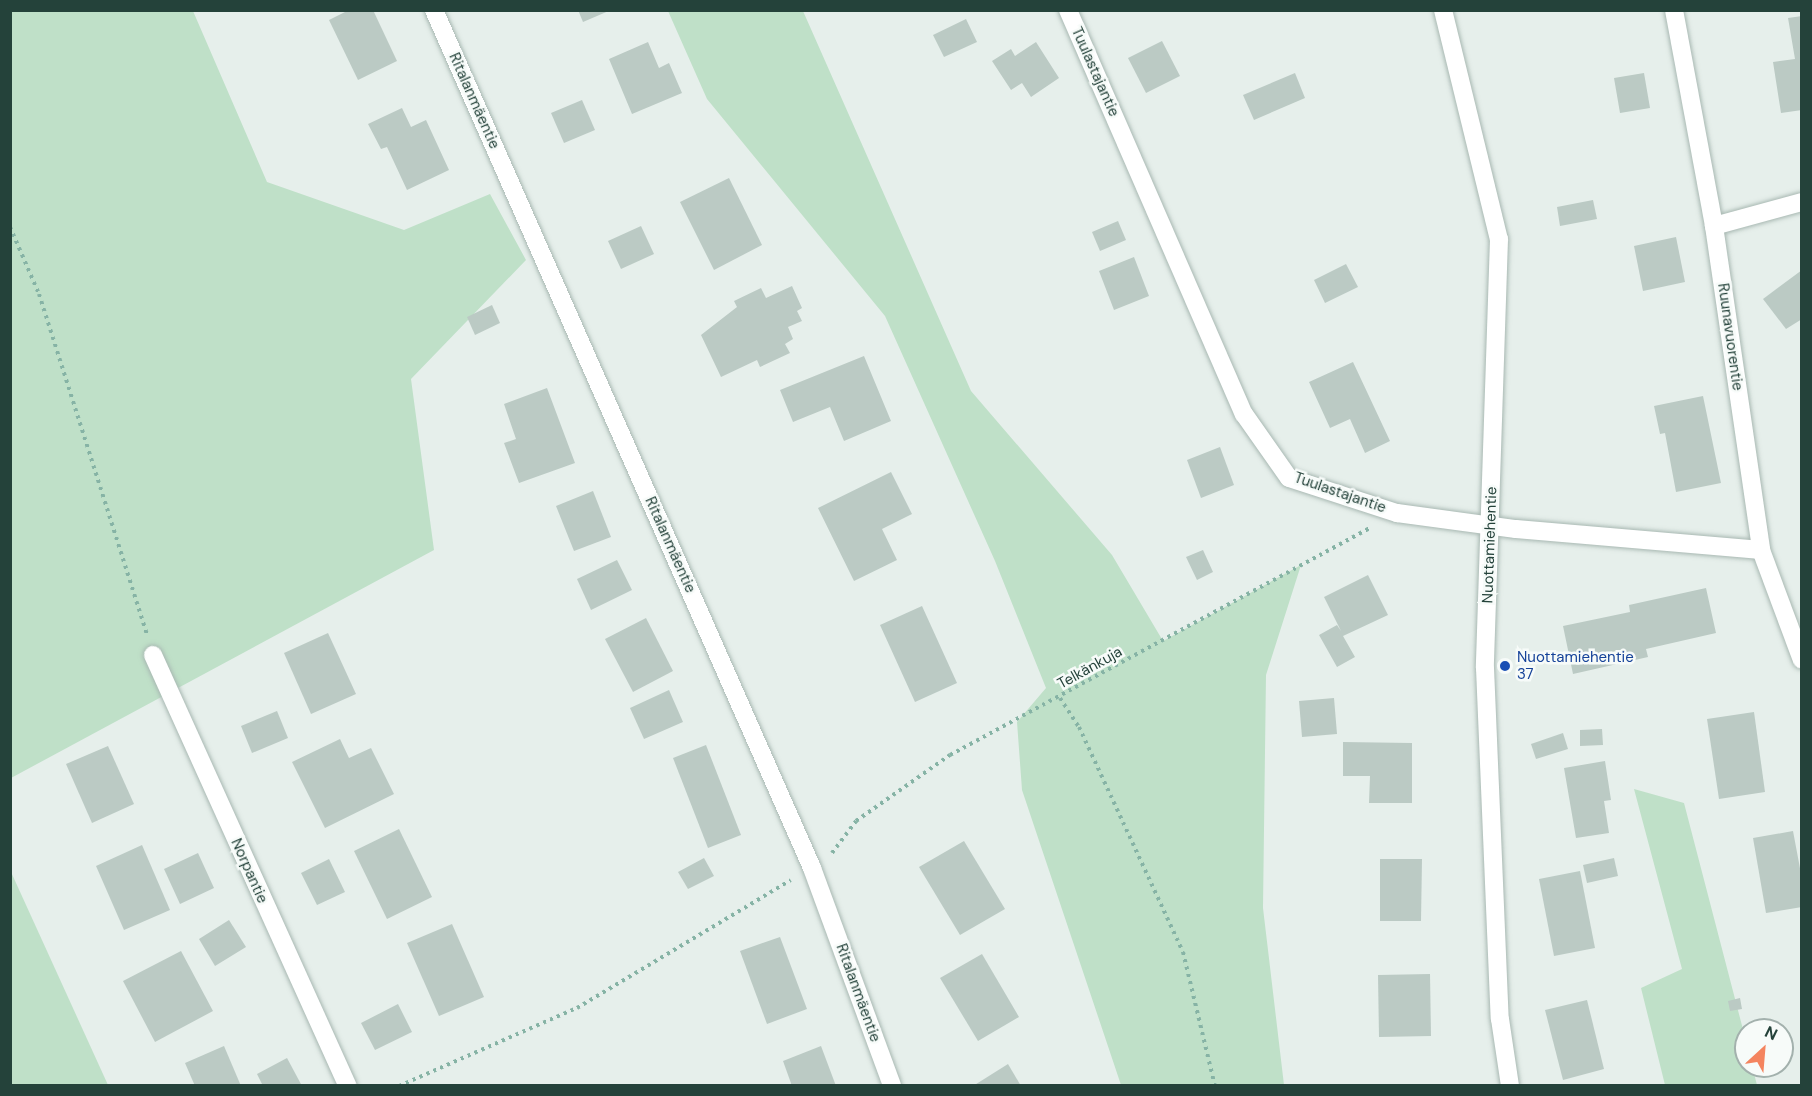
<!DOCTYPE html>
<html>
<head>
<meta charset="utf-8">
<style>
	body { margin:0 }
	#map { position:relative; width:1812px; height:1096px; overflow:hidden; background:#e6efeb; font-family:"DM Sans",sans-serif }
	div>[style] { position:absolute }
	.green>* { inset:0; background:#bfe0c8 }
	.building>* { inset:0; background:#bbcac4 }
	.path>* { height:4px; margin-top:-2px; transform-origin:0; background:repeating-linear-gradient(90deg,#86b3a5 0 3px,transparent 0 7.5px) }
	.roads { filter:drop-shadow(0 0 2px #a8b8b2) drop-shadow(0 0 2px #a8b8b2) }
	.minor>* { height:18px; margin:-9px; padding:0 9px; transform-origin:9px; border-radius:9px; background:#fff }
	.dots>* { width:16px; height:16px; translate:-50% -50%; box-sizing:border-box; border:3px solid #f7fbf9; border-radius:50% }
	span { translate:-50% -50%; white-space:nowrap; text-align:center; line-height:1.15; -webkit-text-stroke:5px #f7fbf9; paint-order:stroke }
	.street-label { font-size:15px; color:#24423a }
	.transit-label { font-size:15px; color:#164399 }
	.left { translate:0 -50%; text-align:left }
	.frame { position:absolute; inset:0; border:12px solid #24423a; pointer-events:none }
	.north { position:absolute; left:1734px; top:1018px; width:60px; height:60px; box-sizing:border-box; background:#f7fbf9; border:2px solid #a3b1ad; border-radius:50%; rotate:26deg; font-size:16px; font-weight:700; line-height:24px; text-align:center; color:#24423a }
	.north::after { content:''; display:block; margin:auto; width:21px; height:27px; background:#f4845f; clip-path:polygon(50% 0,100% 100%,50% 72%,0 100%) }
</style>
</head>
<body>
<div id="map">
	<div class="green">
		<div style="clip-path:polygon(11px 11px,193px 11px,267px 182px,404px 230px,490px 194px,526px 260px,411px 379px,434px 550px,11px 778px)"></div>
		<div style="clip-path:polygon(668px 11px,803px 11px,971px 391px,1112px 555px,1163px 641px,1301px 565px,1266px 675px,1263px 908px,1284px 1085px,1121px 1085px,1022px 790px,1017px 722px,1046px 688px,995px 561px,885px 316px,707px 99px)"></div>
		<div style="clip-path:polygon(1634px 789px,1684px 803px,1746px 1041px,1746px 1066px,1752px 1066px,1757px 1085px,1665px 1085px,1641px 988px,1682px 969px)"></div>
		<div style="clip-path:polygon(10px 872px,11px 872px,108px 1085px,11px 1085px)"></div>
	</div>
	<div class="building">
		<div style="clip-path:polygon(349px 10px,373px 10px,397px 61px,358px 80px,329px 20px)"></div>
		<div style="clip-path:polygon(578px 10px,611px 10px,583px 22px)"></div>
		<div style="clip-path:polygon(1802px 16px,1802px 110px,1781px 113px,1773px 62px,1795px 59px,1788px 18px)"></div>
		<div style="clip-path:polygon(966px 19px,977px 42px,944px 57px,933px 35px)"></div>
		<div style="clip-path:polygon(1162px 41px,1180px 76px,1146px 93px,1128px 58px)"></div>
		<div style="clip-path:polygon(648px 42px,659px 68px,669px 63px,682px 93px,632px 114px,609px 59px)"></div>
		<div style="clip-path:polygon(1036px 42px,1059px 78px,1031px 97px,1022px 83px,1011px 90px,992px 61px,1011px 49px,1015px 56px)"></div>
		<div style="clip-path:polygon(1295px 73px,1305px 98px,1254px 120px,1243px 95px)"></div>
		<div style="clip-path:polygon(1644px 73px,1650px 108px,1620px 113px,1614px 78px)"></div>
		<div style="clip-path:polygon(582px 100px,595px 130px,564px 143px,551px 113px)"></div>
		<div style="clip-path:polygon(402px 108px,411px 127px,426px 120px,449px 170px,407px 190px,387px 147px,381px 149px,368px 124px)"></div>
		<div style="clip-path:polygon(729px 178px,762px 245px,714px 270px,680px 202px)"></div>
		<div style="clip-path:polygon(1593px 200px,1597px 219px,1560px 226px,1557px 207px)"></div>
		<div style="clip-path:polygon(1118px 221px,1126px 240px,1100px 251px,1092px 232px)"></div>
		<div style="clip-path:polygon(641px 226px,654px 254px,621px 269px,608px 241px)"></div>
		<div style="clip-path:polygon(1676px 237px,1685px 282px,1643px 291px,1634px 246px)"></div>
		<div style="clip-path:polygon(1134px 257px,1149px 296px,1114px 310px,1099px 271px)"></div>
		<div style="clip-path:polygon(1346px 264px,1358px 287px,1325px 303px,1314px 280px)"></div>
		<div style="clip-path:polygon(1802px 270px,1802px 319px,1786px 329px,1763px 299px)"></div>
		<div style="clip-path:polygon(792px 286px,802px 308px,797px 311px,802px 321px,788px 327px,793px 339px,785px 344px,790px 353px,760px 367px,757px 360px,721px 377px,701px 335px,737px 307px,734px 301px,761px 288px,766px 298px)"></div>
		<div style="clip-path:polygon(492px 305px,500px 323px,475px 335px,467px 317px)"></div>
		<div style="clip-path:polygon(864px 356px,891px 421px,844px 441px,830px 407px,793px 422px,780px 390px)"></div>
		<div style="clip-path:polygon(1353px 362px,1390px 441px,1365px 453px,1350px 419px,1330px 428px,1309px 382px)"></div>
		<div style="clip-path:polygon(547px 388px,575px 463px,519px 483px,504px 443px,516px 439px,504px 404px)"></div>
		<div style="clip-path:polygon(1703px 396px,1721px 483px,1676px 492px,1665px 433px,1660px 434px,1654px 406px)"></div>
		<div style="clip-path:polygon(1220px 447px,1234px 485px,1201px 498px,1187px 460px)"></div>
		<div style="clip-path:polygon(891px 472px,912px 514px,882px 529px,897px 560px,854px 581px,818px 508px)"></div>
		<div style="clip-path:polygon(593px 491px,611px 537px,574px 551px,556px 506px)"></div>
		<div style="clip-path:polygon(1203px 550px,1213px 572px,1197px 580px,1186px 557px)"></div>
		<div style="clip-path:polygon(617px 560px,632px 590px,591px 610px,577px 579px)"></div>
		<div style="clip-path:polygon(1368px 575px,1388px 615px,1343px 636px,1355px 657px,1337px 667px,1319px 635px,1337px 625px,1341px 631px,1324px 597px)"></div>
		<div style="clip-path:polygon(1706px 588px,1716px 633px,1646px 649px,1648px 657px,1573px 674px,1563px 626px,1630px 612px,1629px 605px)"></div>
		<div style="clip-path:polygon(922px 606px,957px 683px,915px 702px,880px 625px)"></div>
		<div style="clip-path:polygon(646px 618px,673px 671px,633px 692px,605px 639px)"></div>
		<div style="clip-path:polygon(328px 633px,356px 694px,311px 714px,284px 653px)"></div>
		<div style="clip-path:polygon(669px 690px,683px 722px,644px 739px,630px 708px)"></div>
		<div style="clip-path:polygon(1334px 698px,1337px 734px,1302px 737px,1299px 701px)"></div>
		<div style="clip-path:polygon(277px 711px,288px 738px,252px 753px,241px 726px)"></div>
		<div style="clip-path:polygon(1754px 712px,1765px 792px,1719px 799px,1707px 719px)"></div>
		<div style="clip-path:polygon(1602px 729px,1603px 745px,1580px 746px,1580px 730px)"></div>
		<div style="clip-path:polygon(1563px 733px,1568px 749px,1536px 759px,1531px 744px)"></div>
		<div style="clip-path:polygon(340px 739px,349px 758px,371px 748px,394px 794px,325px 828px,292px 762px)"></div>
		<div style="clip-path:polygon(1343px 742px,1412px 743px,1412px 803px,1369px 803px,1370px 776px,1343px 776px)"></div>
		<div style="clip-path:polygon(706px 745px,741px 835px,708px 848px,673px 758px)"></div>
		<div style="clip-path:polygon(108px 746px,134px 804px,92px 823px,66px 764px)"></div>
		<div style="clip-path:polygon(1605px 761px,1611px 800px,1604px 801px,1609px 833px,1576px 838px,1564px 768px)"></div>
		<div style="clip-path:polygon(399px 829px,432px 897px,387px 919px,354px 851px)"></div>
		<div style="clip-path:polygon(1793px 831px,1802px 879px,1802px 907px,1766px 913px,1753px 838px)"></div>
		<div style="clip-path:polygon(964px 841px,1005px 909px,960px 935px,919px 867px)"></div>
		<div style="clip-path:polygon(142px 845px,170px 910px,124px 930px,96px 866px)"></div>
		<div style="clip-path:polygon(198px 853px,214px 888px,180px 904px,164px 869px)"></div>
		<div style="clip-path:polygon(704px 858px,714px 876px,688px 889px,678px 872px)"></div>
		<div style="clip-path:polygon(1614px 858px,1618px 876px,1587px 883px,1583px 865px)"></div>
		<div style="clip-path:polygon(329px 859px,345px 892px,317px 905px,301px 873px)"></div>
		<div style="clip-path:polygon(1380px 859px,1422px 859px,1421px 921px,1380px 921px)"></div>
		<div style="clip-path:polygon(1580px 871px,1595px 948px,1554px 956px,1539px 879px)"></div>
		<div style="clip-path:polygon(229px 920px,246px 947px,215px 966px,199px 939px)"></div>
		<div style="clip-path:polygon(452px 924px,484px 997px,439px 1016px,407px 943px)"></div>
		<div style="clip-path:polygon(780px 937px,807px 1009px,767px 1024px,740px 951px)"></div>
		<div style="clip-path:polygon(181px 951px,213px 1011px,155px 1042px,123px 981px)"></div>
		<div style="clip-path:polygon(982px 954px,1019px 1017px,978px 1041px,940px 978px)"></div>
		<div style="clip-path:polygon(1430px 974px,1431px 1036px,1379px 1037px,1378px 975px)"></div>
		<div style="clip-path:polygon(1740px 998px,1742px 1009px,1730px 1011px,1728px 1001px)"></div>
		<div style="clip-path:polygon(1587px 1000px,1604px 1069px,1563px 1080px,1545px 1010px)"></div>
		<div style="clip-path:polygon(398px 1004px,412px 1032px,375px 1050px,361px 1023px)"></div>
		<div style="clip-path:polygon(224px 1046px,241px 1086px,195px 1086px,185px 1063px)"></div>
		<div style="clip-path:polygon(821px 1046px,836px 1086px,792px 1086px,783px 1061px)"></div>
		<div style="clip-path:polygon(287px 1058px,302px 1086px,263px 1086px,257px 1074px)"></div>
		<div style="clip-path:polygon(1008px 1064px,1021px 1086px,973px 1086px)"></div>
	</div>
	<div class="path">
		<div style="left:10px;top:227px;width:73px;rotate:66.6deg"></div>
		<div style="left:39px;top:294px;width:357px;rotate:72.4deg"></div>
		<div style="left:1060px;top:698px;width:35px;rotate:57deg"></div>
		<div style="left:1079px;top:727px;width:248px;rotate:65.2deg"></div>
		<div style="left:1183px;top:952px;width:138px;rotate:76.6deg"></div>
		<div style="left:832px;top:853px;width:40px;rotate:-53deg"></div>
		<div style="left:856px;top:821px;width:115px;rotate:-35.1deg"></div>
		<div style="left:950px;top:755px;width:477px;rotate:-28.4deg"></div>
		<div style="left:399px;top:1086px;width:194px;rotate:-23.7deg"></div>
		<div style="left:577px;top:1008px;width:249px;rotate:-30.9deg"></div>
	</div>
	<div class="roads">
		<div class="minor">
			<div style="left:434px;top:10px;width:938px;rotate:66.22deg"></div>
			<div style="left:812px;top:868px;width:232px;rotate:69.8deg"></div>
			<div style="left:1068px;top:10px;width:441px;rotate:66.5deg"></div>
			<div style="left:1244px;top:414px;width:78px;rotate:54.9deg"></div>
			<div style="left:1289px;top:478px;width:114px;rotate:18deg"></div>
			<div style="left:1397px;top:513px;width:120px;rotate:7.7deg"></div>
			<div style="left:1516px;top:529px;width:246px;rotate:4.9deg"></div>
			<div style="left:1443px;top:10px;width:236px;rotate:76.3deg"></div>
			<div style="left:1499px;top:239px;width:429px;rotate:91.9deg"></div>
			<div style="left:1485px;top:668px;width:351px;rotate:87.6deg"></div>
			<div style="left:1500px;top:1019px;width:68px;rotate:81.5deg"></div>
			<div style="left:1674px;top:10px;width:220px;rotate:79.5deg"></div>
			<div style="left:1714px;top:226px;width:327px;rotate:81.7deg"></div>
			<div style="left:1761px;top:550px;width:117px;rotate:69.6deg"></div>
			<div style="left:1714px;top:226px;width:91px;rotate:-15.3deg"></div>
			<div style="left:153px;top:655px;width:473px;rotate:65.7deg"></div>
		</div>
	</div>
	<div class="dots">
		<div style="left:1505px;top:666px;background:#1a4fb4"></div>
	</div>
	<div class="street-label">
		<span style="left:1095px;top:72px;rotate:66deg">Tuulastajantie</span>
		<span style="left:474px;top:101px;rotate:66deg">Ritalanmäentie</span>
		<span style="left:1730px;top:337px;rotate:82deg">Ruunavuorentie</span>
		<span style="left:1340px;top:493px;rotate:19deg">Tuulastajantie</span>
		<span style="left:670px;top:545px;rotate:66deg">Ritalanmäentie</span>
		<span style="left:1490px;top:545px;rotate:-88deg">Nuottamiehentie</span>
		<span style="left:1090px;top:668px;rotate:-29deg">Telkänkuja</span>
		<span style="left:249px;top:871px;rotate:66deg">Norpantie</span>
		<span style="left:858px;top:993px;rotate:70deg">Ritalanmäentie</span>
	</div>
	<div class="transit-label">
		<span class="left" style="left:1517px;top:666px">Nuottamiehentie<br>37</span>
	</div>
	<div class="frame"></div>
	<div class="north">N</div>
</div>
</body>
</html>
